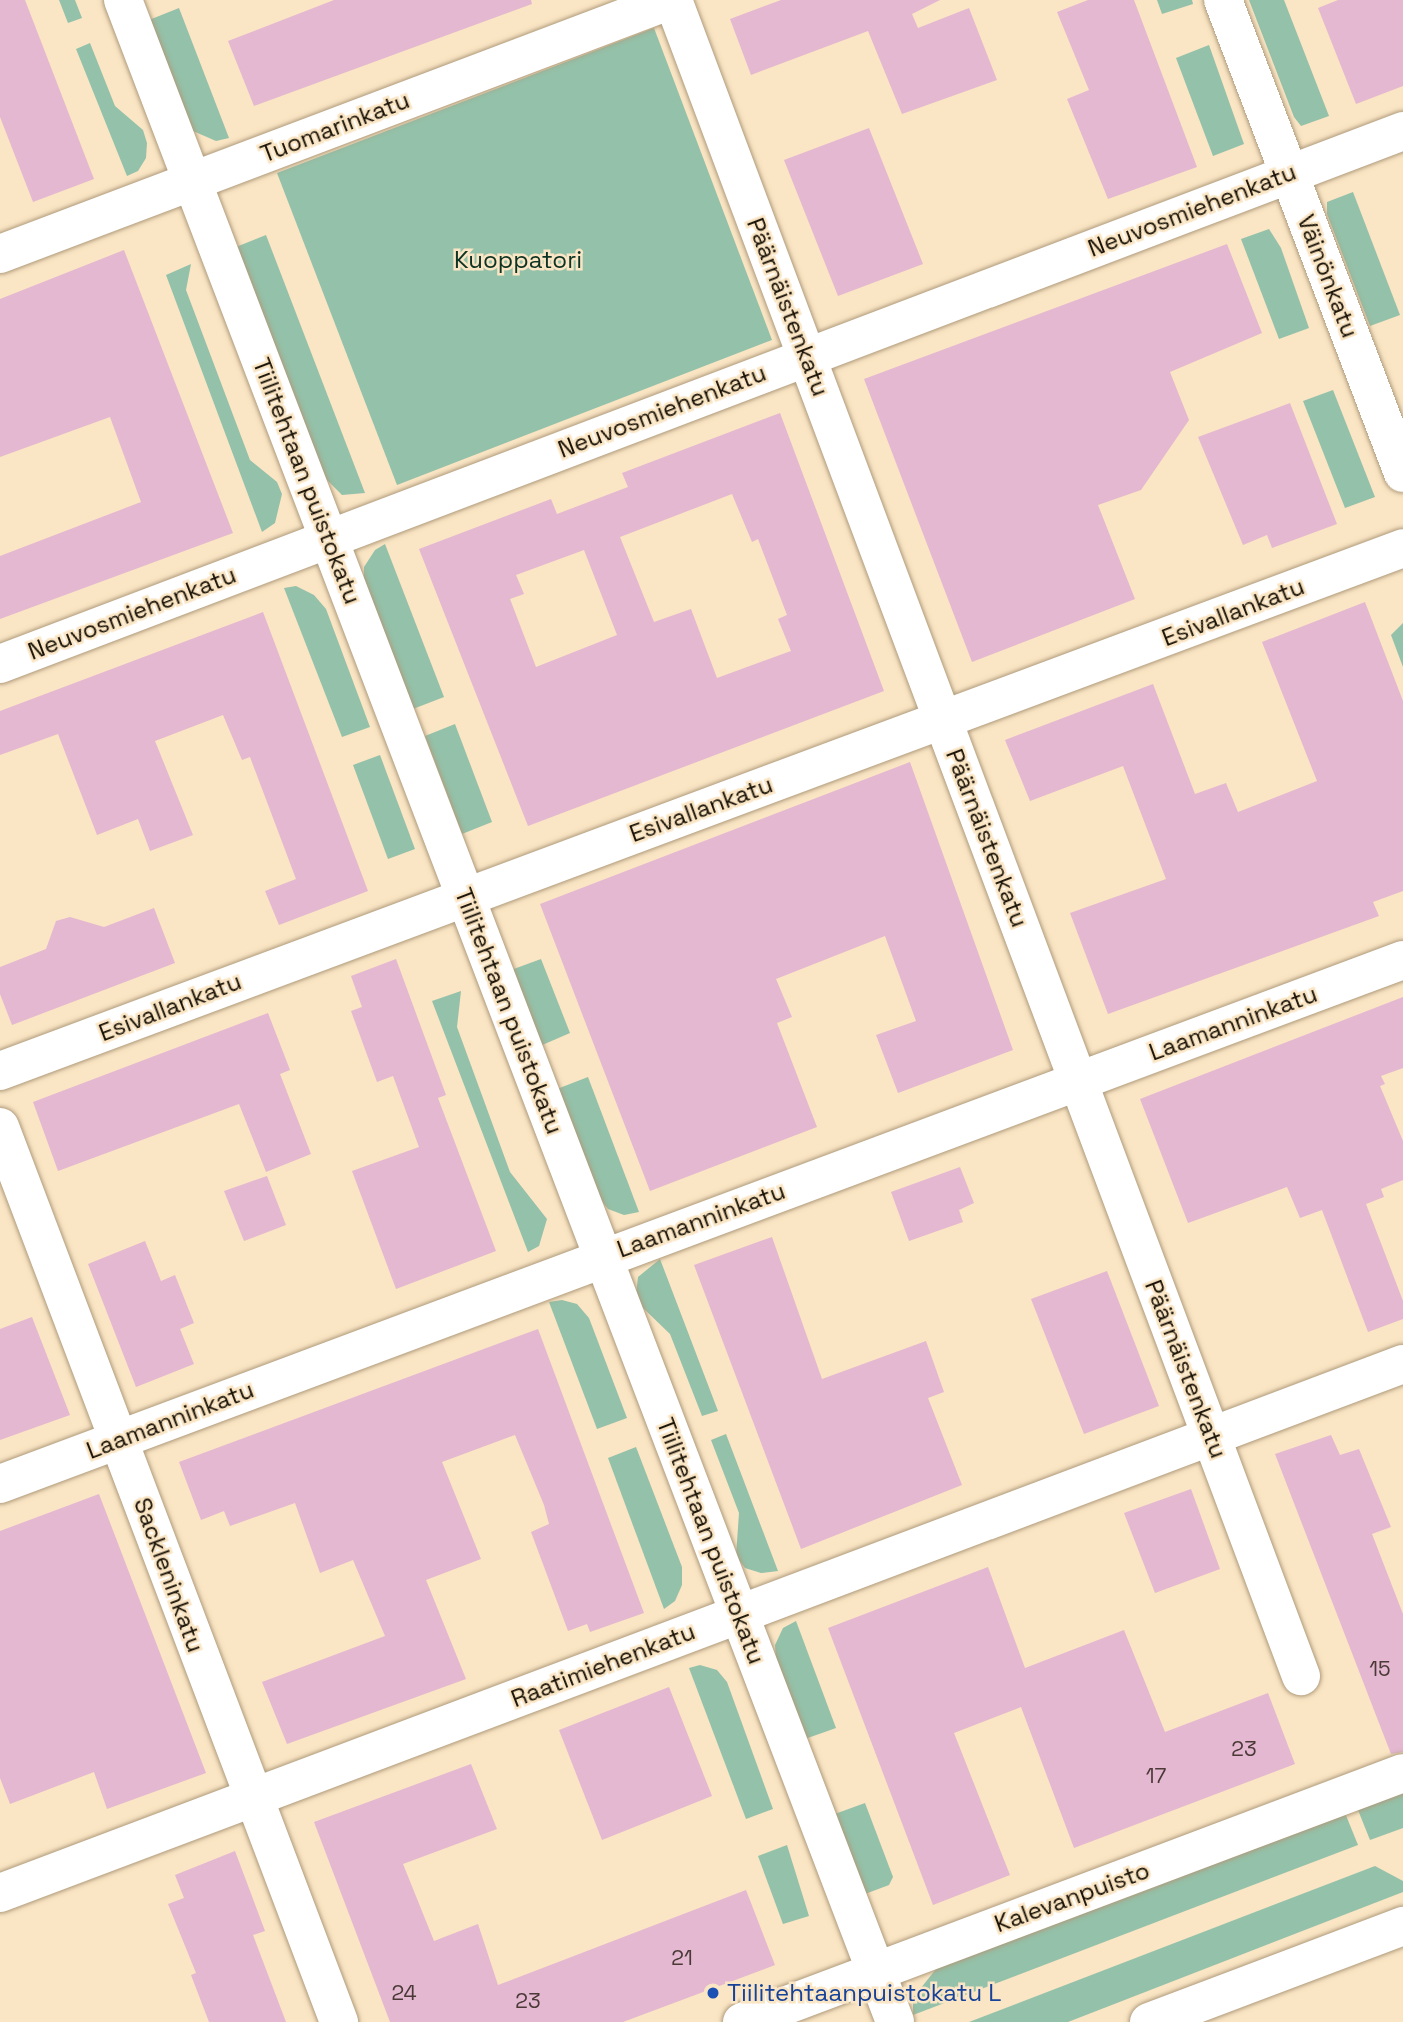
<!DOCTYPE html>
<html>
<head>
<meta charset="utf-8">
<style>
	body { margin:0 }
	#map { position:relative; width:1403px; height:2022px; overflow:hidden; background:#fae5c4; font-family:"Space Grotesk",sans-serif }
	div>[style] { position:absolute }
	.green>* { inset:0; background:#94c1a9 }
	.building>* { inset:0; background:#e4b8d1 }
	.roads { filter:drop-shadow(0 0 2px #af9b7c) drop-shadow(0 0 2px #af9b7c) }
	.street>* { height:38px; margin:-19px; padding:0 19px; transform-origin:19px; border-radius:19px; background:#fff }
	.dots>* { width:19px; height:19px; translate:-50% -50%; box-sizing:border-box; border:4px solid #fae5c4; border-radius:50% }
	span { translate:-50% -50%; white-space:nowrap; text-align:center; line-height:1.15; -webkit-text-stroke:5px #fae5c4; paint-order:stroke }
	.number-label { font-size:21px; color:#4a3937 }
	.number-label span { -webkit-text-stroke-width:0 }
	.street-label { font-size:24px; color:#160f04 }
	.park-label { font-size:24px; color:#0c3323 }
	.transit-label { font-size:24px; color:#164399 }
	.left { translate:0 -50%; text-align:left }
</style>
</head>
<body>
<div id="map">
	<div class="green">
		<div style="clip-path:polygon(59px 0,75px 0,82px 18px,68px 23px)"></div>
		<div style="clip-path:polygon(1157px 0,1192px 0,1193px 4px,1162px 14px)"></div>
		<div style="clip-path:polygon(1249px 0,1284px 0,1329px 116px,1301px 126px,1294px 117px)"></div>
		<div style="clip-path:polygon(179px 8px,229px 138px,216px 141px,193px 131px,149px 20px)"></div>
		<div style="clip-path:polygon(654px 28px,772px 340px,397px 485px,277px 173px)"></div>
		<div style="clip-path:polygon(90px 43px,115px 106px,143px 130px,147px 143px,146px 158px,138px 171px,127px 176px,76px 49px)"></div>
		<div style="clip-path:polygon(1209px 45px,1244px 144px,1213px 156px,1176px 58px)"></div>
		<div style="clip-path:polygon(1353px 192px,1400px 315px,1370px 326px,1327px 214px,1327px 202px)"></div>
		<div style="clip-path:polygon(1269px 229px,1281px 248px,1309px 328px,1279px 339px,1241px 239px)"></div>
		<div style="clip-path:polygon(266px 235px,365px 493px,342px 495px,322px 475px,236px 247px)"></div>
		<div style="clip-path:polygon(191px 264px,186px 290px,250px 460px,277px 482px,282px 494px,275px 523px,262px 532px,166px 275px)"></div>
		<div style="clip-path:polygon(1333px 390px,1375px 497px,1345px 508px,1303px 401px)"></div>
		<div style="clip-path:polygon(385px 544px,444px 697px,413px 709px,364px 584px,364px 567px,375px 550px)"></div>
		<div style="clip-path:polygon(296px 586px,314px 595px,326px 609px,370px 727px,342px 737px,284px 588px)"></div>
		<div style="clip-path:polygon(1403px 623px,1403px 667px,1391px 635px)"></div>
		<div style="clip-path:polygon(455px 724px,492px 822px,462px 834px,425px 736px)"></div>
		<div style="clip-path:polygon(380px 755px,415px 849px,388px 859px,353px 765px)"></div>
		<div style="clip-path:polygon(541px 959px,570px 1033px,540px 1046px,511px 970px)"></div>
		<div style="clip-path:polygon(461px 991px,457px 1027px,510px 1172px,547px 1219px,539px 1246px,528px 1252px,432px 1001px)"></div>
		<div style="clip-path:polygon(588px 1077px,639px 1212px,624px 1215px,608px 1209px,597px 1195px,557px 1089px)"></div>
		<div style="clip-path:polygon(660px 1259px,718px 1411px,702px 1416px,670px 1334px,642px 1307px,636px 1294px,638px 1277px)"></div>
		<div style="clip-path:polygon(562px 1300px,577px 1304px,589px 1318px,627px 1418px,597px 1429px,549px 1302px)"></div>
		<div style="clip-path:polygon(726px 1434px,778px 1571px,761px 1573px,745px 1568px,736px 1556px,739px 1513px,711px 1440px)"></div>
		<div style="clip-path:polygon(636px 1447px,682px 1567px,682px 1585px,675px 1601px,664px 1609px,608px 1458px)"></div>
		<div style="clip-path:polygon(796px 1621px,836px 1728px,805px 1739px,776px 1662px,775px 1645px,783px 1628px)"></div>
		<div style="clip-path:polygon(700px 1665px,717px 1670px,727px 1682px,773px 1809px,746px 1819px,689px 1668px)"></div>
		<div style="clip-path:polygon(1403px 1793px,1403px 1828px,1370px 1840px,1358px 1810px)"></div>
		<div style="clip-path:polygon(865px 1803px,893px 1877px,889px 1885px,865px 1894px,832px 1815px)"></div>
		<div style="clip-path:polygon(1345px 1813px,1358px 1845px,913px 2015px,913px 1998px,936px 1969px)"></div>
		<div style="clip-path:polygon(787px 1845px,809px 1916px,783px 1924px,758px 1856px)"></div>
		<div style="clip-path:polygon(1375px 1866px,1403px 1881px,1403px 1892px,1068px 2022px,969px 2022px)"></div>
	</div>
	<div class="building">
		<div style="clip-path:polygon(0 0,25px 0,94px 179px,33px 202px,0 117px)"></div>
		<div style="clip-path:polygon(334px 0,531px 0,532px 4px,254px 106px,228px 41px)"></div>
		<div style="clip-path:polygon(781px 0,940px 0,912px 14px,918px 28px,969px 8px,997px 80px,902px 114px,868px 31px,751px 75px,730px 19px)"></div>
		<div style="clip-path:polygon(1088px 0,1134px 0,1197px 167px,1108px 199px,1067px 99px,1089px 90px,1057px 12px)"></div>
		<div style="clip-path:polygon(1338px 0,1403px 0,1403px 86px,1356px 104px,1318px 8px)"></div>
		<div style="clip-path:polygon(869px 128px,923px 264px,838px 296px,784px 160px)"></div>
		<div style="clip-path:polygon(1227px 244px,1262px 333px,1170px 372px,1189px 420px,1141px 490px,1098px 505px,1135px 599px,972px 662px,864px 379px)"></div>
		<div style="clip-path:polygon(124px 250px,233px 533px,0 619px,0 556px,141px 502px,110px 417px,0 457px,0 299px)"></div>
		<div style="clip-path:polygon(1290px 403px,1337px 524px,1272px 548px,1267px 535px,1243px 545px,1198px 437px)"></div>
		<div style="clip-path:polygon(evenodd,780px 413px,884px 691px,528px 826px,419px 549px,551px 499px,557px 514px,628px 487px,622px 473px,780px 413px,732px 494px,752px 542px,758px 539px,787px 615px,778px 619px,791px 651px,717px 678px,691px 609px,654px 622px,620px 537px,732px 494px,780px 413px,584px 550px,617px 635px,536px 667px,510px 599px,524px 594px,516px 575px,584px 550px)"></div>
		<div style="clip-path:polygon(1365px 602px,1403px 701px,1403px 891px,1373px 902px,1379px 916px,1108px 1014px,1070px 913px,1166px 879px,1123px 766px,1030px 801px,1005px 740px,1153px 684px,1195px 794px,1226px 783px,1238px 812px,1317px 781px,1262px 642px)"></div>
		<div style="clip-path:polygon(263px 612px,368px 891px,279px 925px,265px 891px,296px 879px,250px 757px,242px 760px,223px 715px,155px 741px,193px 835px,150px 851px,138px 819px,97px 835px,58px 734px,0 755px,0 711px)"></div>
		<div style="clip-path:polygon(910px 762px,1013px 1050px,898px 1093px,876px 1035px,916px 1021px,885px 936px,776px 979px,792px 1017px,777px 1023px,817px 1127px,650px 1191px,540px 904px)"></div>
		<div style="clip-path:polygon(154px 908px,175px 963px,12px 1025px,0 994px,0 967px,46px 949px,56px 921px,70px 917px,104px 927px)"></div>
		<div style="clip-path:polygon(396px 959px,446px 1095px,438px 1098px,496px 1251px,396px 1289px,352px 1171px,419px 1147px,393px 1076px,377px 1082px,351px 1011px,362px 1007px,351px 976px)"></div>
		<div style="clip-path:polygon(1403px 997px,1403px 1068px,1381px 1076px,1385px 1084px,1380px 1086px,1403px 1141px,1403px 1180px,1381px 1189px,1384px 1197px,1366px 1204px,1403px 1301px,1403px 1319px,1368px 1332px,1322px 1210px,1300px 1218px,1287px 1187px,1188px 1223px,1140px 1099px)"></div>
		<div style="clip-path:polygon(268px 1013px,290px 1070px,280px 1074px,311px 1154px,266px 1172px,239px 1104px,58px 1171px,33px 1102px)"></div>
		<div style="clip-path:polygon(960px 1167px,974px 1203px,959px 1210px,963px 1222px,909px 1241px,891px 1192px)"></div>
		<div style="clip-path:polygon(267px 1176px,286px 1225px,244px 1241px,224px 1191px)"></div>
		<div style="clip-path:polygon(772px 1237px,822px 1379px,926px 1341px,944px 1392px,928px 1398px,962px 1485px,801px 1549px,694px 1265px)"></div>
		<div style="clip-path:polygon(145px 1241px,161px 1281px,175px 1275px,194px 1323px,180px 1329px,194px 1364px,136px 1387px,88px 1264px)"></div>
		<div style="clip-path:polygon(1107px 1271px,1159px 1406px,1084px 1434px,1031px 1299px)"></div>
		<div style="clip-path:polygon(32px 1317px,70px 1415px,0 1440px,0 1329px)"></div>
		<div style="clip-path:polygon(538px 1329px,644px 1613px,590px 1632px,587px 1624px,568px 1631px,531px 1532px,549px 1524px,544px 1505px,515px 1435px,442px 1462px,481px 1559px,426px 1580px,466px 1679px,287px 1744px,262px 1682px,385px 1636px,353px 1560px,320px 1573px,295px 1503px,230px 1526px,224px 1511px,201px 1520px,179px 1462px)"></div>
		<div style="clip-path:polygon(1331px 1435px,1340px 1455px,1359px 1449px,1391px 1527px,1372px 1534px,1403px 1614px,1403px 1752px,1391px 1754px,1275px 1454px)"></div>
		<div style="clip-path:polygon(1191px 1489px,1220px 1569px,1155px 1593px,1124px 1513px)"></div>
		<div style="clip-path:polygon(99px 1494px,206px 1773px,107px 1809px,94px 1772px,10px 1804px,0 1778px,0 1531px)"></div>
		<div style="clip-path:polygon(988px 1567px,1025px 1668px,1124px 1630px,1165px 1732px,1268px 1693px,1295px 1764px,1074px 1848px,1021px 1707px,954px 1733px,1010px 1875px,933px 1905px,828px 1628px)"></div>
		<div style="clip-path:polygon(669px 1687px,712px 1796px,602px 1840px,559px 1730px)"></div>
		<div style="clip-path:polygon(471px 1764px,497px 1829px,403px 1864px,434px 1941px,478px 1924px,498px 1985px,746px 1890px,775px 1965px,623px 2022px,390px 2022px,314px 1822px)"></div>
		<div style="clip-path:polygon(235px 1851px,265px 1931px,253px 1935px,286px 2022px,209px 2022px,191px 1975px,196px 1973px,168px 1904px,184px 1898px,175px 1875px)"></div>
	</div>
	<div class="roads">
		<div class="street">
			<div style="left:123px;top:0;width:2164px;rotate:69.1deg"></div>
			<div style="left:673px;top:0;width:1790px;rotate:69.46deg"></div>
			<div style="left:1223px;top:0;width:506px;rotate:69.17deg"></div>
			<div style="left:0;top:254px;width:717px;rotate:-20.73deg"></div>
			<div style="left:0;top:664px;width:1501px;rotate:-20.8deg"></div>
			<div style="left:0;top:1071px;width:1497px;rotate:-20.44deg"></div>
			<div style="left:0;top:1127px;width:957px;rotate:69.25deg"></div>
			<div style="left:0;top:1484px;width:1498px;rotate:-20.48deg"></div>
			<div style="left:0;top:1893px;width:1499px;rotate:-20.66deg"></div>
			<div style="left:742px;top:2022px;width:706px;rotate:-20.64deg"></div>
			<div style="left:1149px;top:2022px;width:272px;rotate:-20.7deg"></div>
		</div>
	</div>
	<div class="dots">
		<div style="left:713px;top:1993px;background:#1a4fb4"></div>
	</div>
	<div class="number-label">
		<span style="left:1380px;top:1669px">15</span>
		<span style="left:1244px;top:1749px">23</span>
		<span style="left:1156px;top:1776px">17</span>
		<span style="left:682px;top:1958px">21</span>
		<span style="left:404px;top:1993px">24</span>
		<span style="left:528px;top:2001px">23</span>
	</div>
	<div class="street-label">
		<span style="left:335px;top:127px;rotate:-21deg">Tuomarinkatu</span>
		<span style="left:1192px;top:210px;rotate:-21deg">Neuvosmiehenkatu</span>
		<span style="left:1328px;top:276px;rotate:69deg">Väinönkatu</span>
		<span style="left:788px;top:307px;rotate:69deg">Päärnäistenkatu</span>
		<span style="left:662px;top:411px;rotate:-21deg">Neuvosmiehenkatu</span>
		<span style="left:307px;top:481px;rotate:69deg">Tiilitehtaan puistokatu</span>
		<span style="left:1233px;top:612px;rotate:-21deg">Esivallankatu</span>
		<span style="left:132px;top:613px;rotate:-21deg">Neuvosmiehenkatu</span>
		<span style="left:701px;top:809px;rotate:-20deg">Esivallankatu</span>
		<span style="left:987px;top:838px;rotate:69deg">Päärnäistenkatu</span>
		<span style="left:170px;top:1007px;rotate:-21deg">Esivallankatu</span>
		<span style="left:509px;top:1011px;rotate:69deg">Tiilitehtaan puistokatu</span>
		<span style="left:1233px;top:1023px;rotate:-20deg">Laamanninkatu</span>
		<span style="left:701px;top:1220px;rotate:-20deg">Laamanninkatu</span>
		<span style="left:1186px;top:1369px;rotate:69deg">Päärnäistenkatu</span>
		<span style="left:170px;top:1420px;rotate:-21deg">Laamanninkatu</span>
		<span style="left:711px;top:1541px;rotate:69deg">Tiilitehtaan puistokatu</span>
		<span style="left:169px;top:1575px;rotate:70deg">Sackleninkatu</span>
		<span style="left:603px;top:1665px;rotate:-21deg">Raatimiehenkatu</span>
		<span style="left:1072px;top:1897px;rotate:-20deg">Kalevanpuisto</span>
	</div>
	<div class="park-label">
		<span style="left:518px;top:260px">Kuoppatori</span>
	</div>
	<div class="transit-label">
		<span class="left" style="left:727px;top:1993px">Tiilitehtaanpuistokatu L</span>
	</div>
</div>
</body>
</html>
